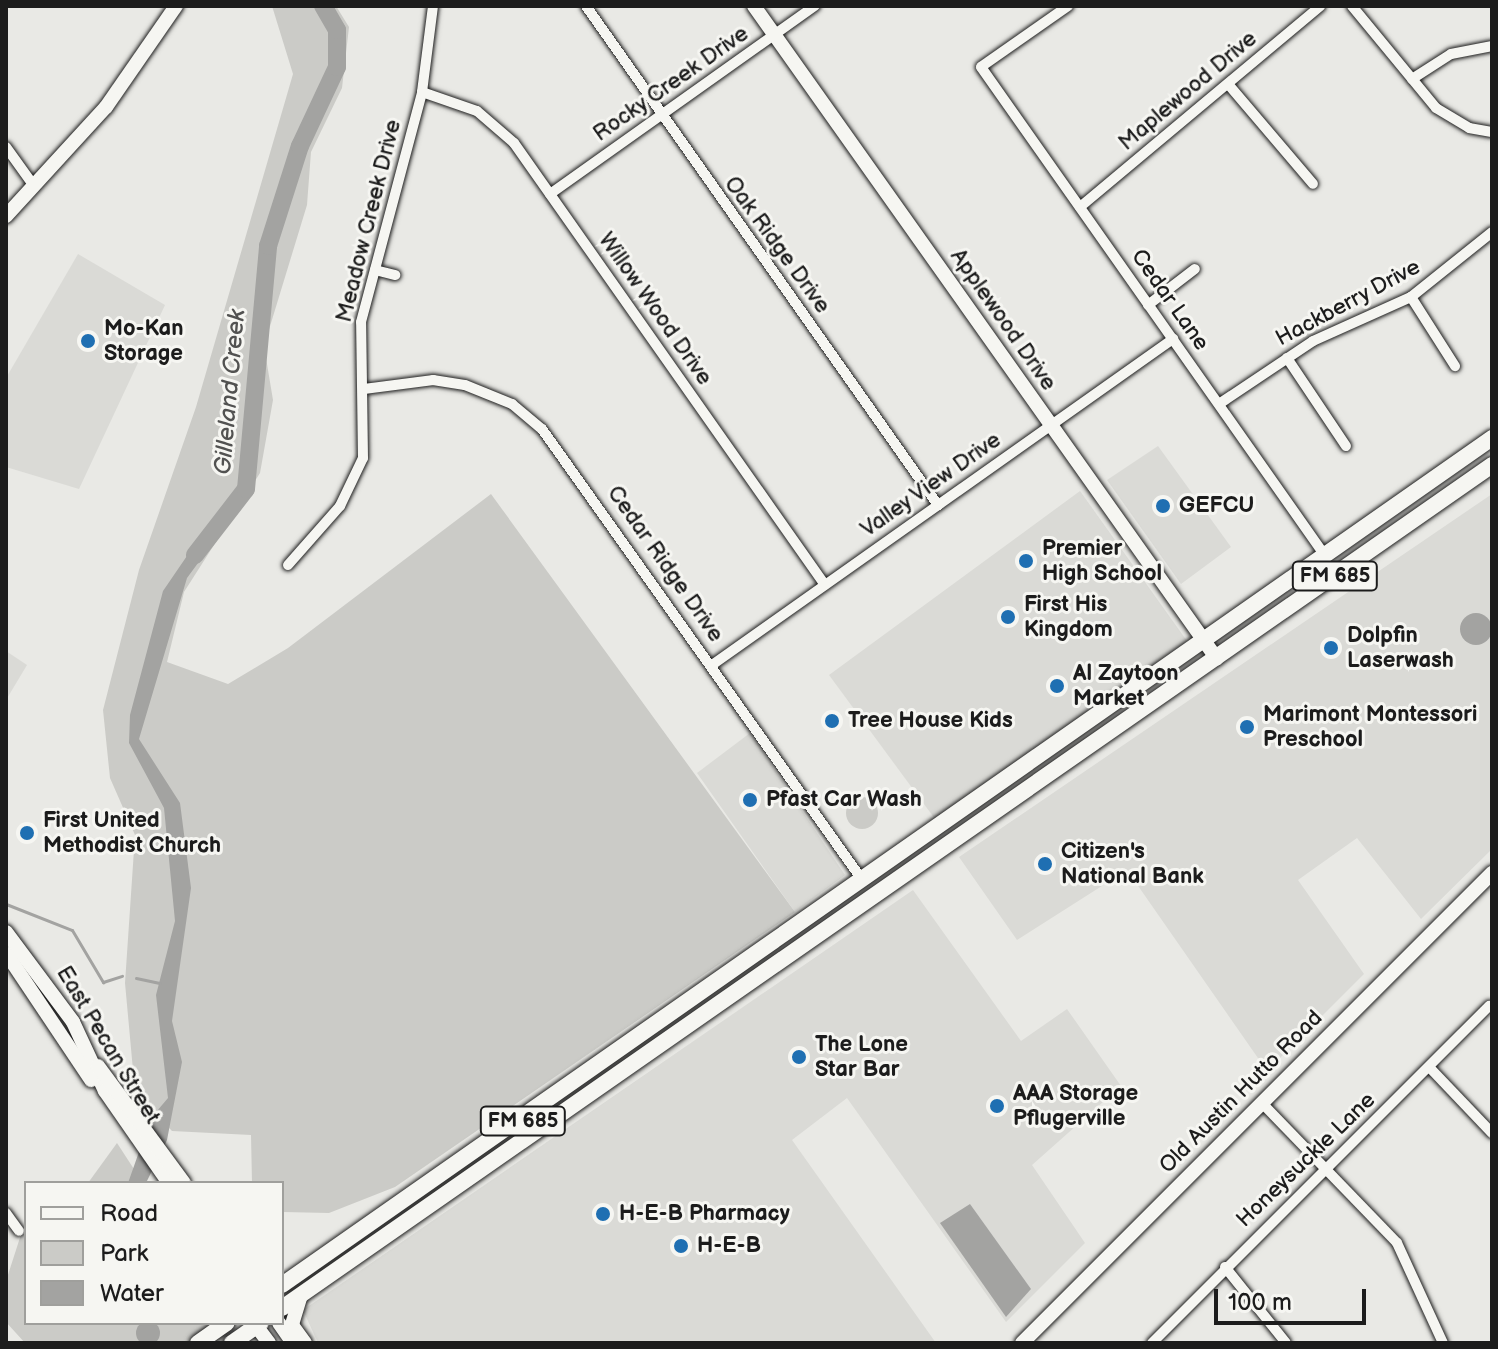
<!DOCTYPE html>
<html>
<head>
<meta charset="utf-8">
<style>
	body { margin:0 }
	#map { position:relative; width:1498px; height:1349px; overflow:hidden; background:#e9e9e5; font-family:"Balsamiq Sans",sans-serif }
	div>[style] { position:absolute }
	.built>* { inset:0; background:#dadad6 }
	.green>* { inset:0; background:#cbcbc7 }
	.round { border-radius:50% }
	.water>* { inset:0; background:#a3a3a1 }
	.stream>* { height:3px; margin:-1.5px; padding:0 1.5px; transform-origin:1.5px; border-radius:1.5px; background:#a3a3a1 }
	.river>* { height:18px; margin:-9px; padding:0 9px; transform-origin:9px; border-radius:9px; background:#a3a3a1 }
	.roads { filter:drop-shadow(0 0 2px #1c1c1c) drop-shadow(0 0 2px #1c1c1c) }
	.street>* { height:10px; margin:-5px; padding:0 5px; transform-origin:5px; border-radius:5px; background:#f6f6f2 }
	.secondary>* { height:14px; margin:-7px; padding:0 7px; transform-origin:7px; border-radius:7px; background:#f6f6f2 }
	.primary>* { height:16px; margin:-8px; padding:0 8px; transform-origin:8px; border-radius:8px; background:#f6f6f2 }
	.dots>* { width:22px; height:22px; translate:-50% -50%; box-sizing:border-box; border:4px solid #f6f6f2; border-radius:50% }
	span { translate:-50% -50%; white-space:nowrap; text-align:center; line-height:1.15; -webkit-text-stroke:6px #f6f6f2; paint-order:stroke }
	.shield-label span { padding:2px 6px; background:#f6f6f2; border:2px solid; border-radius:6px; -webkit-text-stroke-width:0 }
	.shield-label { font-size:20px; color:#1c1c1c; font-weight:700 }
	.street-label { font-size:22px; color:#1c1c1c }
	.poi-label { font-size:22px; color:#1c1c1c; font-weight:700 }
	.left { translate:0 -50%; text-align:left }
	.water-label { font-size:24px; color:#525251; font-style:italic }
	.frame { position:absolute; inset:0; border:8px solid #1c1c1c; pointer-events:none }
	.legend { position:absolute; left:24px; top:1181px; width:260px; height:144px; box-sizing:border-box; background:#f6f6f2; border:2px solid #9f9f9c; margin:0; padding:10px 14px; list-style:none; font-size:24px; color:#1c1c1c }
	.legend li { display:flex; align-items:center; gap:16px; height:40px }
	.legend b { width:40px; border:2px solid #9f9f9c }
	.scale { position:absolute; left:1214px; top:1289px; width:152px; height:36px; box-sizing:border-box; border:4px solid #1c1c1c; border-top:0; padding-left:10px; font-size:24px; line-height:28px; white-space:nowrap; color:#1c1c1c; -webkit-text-stroke:6px #f6f6f2; paint-order:stroke }
</style>
</head>
<body>
<div id="map">
	<div class="built">
		<div style="clip-path:polygon(78px 254px,165px 305px,79px 489px,6px 467px,6px 378px)"></div>
		<div style="clip-path:polygon(1158px 446px,1231px 547px,1181px 584px,1107px 480px)"></div>
		<div style="clip-path:polygon(1080px 491px,1187px 641px,935px 819px,829px 675px)"></div>
		<div style="clip-path:polygon(1492px 494px,1492px 849px,1421px 919px,1357px 838px,1298px 880px,1364px 974px,1267px 1071px,1127px 870px,1017px 940px,959px 857px)"></div>
		<div style="clip-path:polygon(6px 651px,27px 665px,6px 700px)"></div>
		<div style="clip-path:polygon(750px 733px,845px 875px,795px 912px,697px 773px)"></div>
		<div style="clip-path:polygon(913px 890px,1021px 1041px,1067px 1009px,1121px 1086px,1032px 1165px,1085px 1243px,1006px 1322px,847px 1098px,792px 1140px,936px 1343px,318px 1343px,303px 1310px)"></div>
	</div>
	<div class="green">
		<div style="clip-path:polygon(272px 6px,336px 6px,349px 27px,342px 88px,311px 152px,307px 205px,264px 346px,273px 400px,260px 473px,184px 592px,167px 662px,228px 684px,288px 648px,491px 494px,795px 912px,395px 1187px,329px 1213px,283px 1212px,282px 1183px,252px 1183px,251px 1135px,172px 1131px,135px 1092px,125px 983px,135px 835px,110px 778px,103px 710px,139px 570px,196px 407px,293px 74px)"></div>
		<div class="round" style="left:846px;top:797px;width:32px;height:32px"></div>
		<div style="clip-path:polygon(117px 1143px,143px 1183px,88px 1183px)"></div>
		<div style="clip-path:polygon(26px 1219px,26px 1323px,224px 1323px,230px 1343px,25px 1343px,6px 1322px,6px 1281px)"></div>
	</div>
	<div class="water">
		<div style="clip-path:polygon(204px 531px,212px 544px,187px 578px,139px 739px,180px 803px,191px 888px,172px 1021px,182px 1062px,167px 1140px,146px 1183px,128px 1183px,151px 1118px,168px 1098px,156px 995px,175px 921px,164px 808px,129px 743px,130px 715px,163px 591px)"></div>
		<div class="round" style="left:1460px;top:613px;width:32px;height:32px"></div>
		<div style="clip-path:polygon(970px 1204px,1031px 1289px,1006px 1317px,940px 1223px)"></div>
		<div class="round" style="left:136px;top:1321px;width:24px;height:24px"></div>
	</div>
	<div class="stream">
		<div style="left:6px;top:904px;width:71px;rotate:21.5deg"></div>
		<div style="left:72px;top:930px;width:61px;rotate:59.2deg"></div>
		<div style="left:103px;top:982px;width:20px;rotate:-18deg"></div>
		<div style="left:136px;top:978px;width:24px;rotate:12deg"></div>
	</div>
	<div class="river">
		<div style="left:195px;top:555px;width:83px;rotate:-52.3deg"></div>
		<div style="left:246px;top:489px;width:244px;rotate:-84.8deg"></div>
		<div style="left:268px;top:246px;width:105px;rotate:-72.3deg"></div>
		<div style="left:300px;top:146px;width:87px;rotate:-64.9deg"></div>
		<div style="left:337px;top:67px;width:37px;rotate:-90deg"></div>
		<div style="left:337px;top:30px;width:28px;rotate:-120deg"></div>
	</div>
	<div class="roads">
		<div class="street">
			<div style="left:586px;top:6px;width:611px;rotate:54.8deg"></div>
			<div style="left:1068px;top:6px;width:106px;rotate:145deg"></div>
			<div style="left:981px;top:67px;width:599px;rotate:54.85deg"></div>
			<div style="left:1352px;top:6px;width:132px;rotate:50.5deg"></div>
			<div style="left:1436px;top:108px;width:39px;rotate:31deg"></div>
			<div style="left:1469px;top:128px;width:23px;rotate:10deg"></div>
			<div style="left:1412px;top:79px;width:46px;rotate:-32.7deg"></div>
			<div style="left:1451px;top:54px;width:42px;rotate:-11deg"></div>
			<div style="left:1228px;top:84px;width:131px;rotate:49.6deg"></div>
			<div style="left:422px;top:92px;width:58px;rotate:19.1deg"></div>
			<div style="left:477px;top:111px;width:49px;rotate:40.9deg"></div>
			<div style="left:514px;top:143px;width:540px;rotate:54.87deg"></div>
			<div style="left:6px;top:147px;width:48px;rotate:54.3deg"></div>
			<div style="left:550px;top:194px;width:325px;rotate:-35.4deg"></div>
			<div style="left:1080px;top:207px;width:313px;rotate:-39.9deg"></div>
			<div style="left:375px;top:270px;width:21px;rotate:14deg"></div>
			<div style="left:1411px;top:297px;width:82px;rotate:57.5deg"></div>
			<div style="left:1148px;top:305px;width:59px;rotate:-37.5deg"></div>
			<div style="left:1287px;top:358px;width:106px;rotate:56.2deg"></div>
			<div style="left:364px;top:389px;width:70px;rotate:-7.4deg"></div>
			<div style="left:433px;top:380px;width:32px;rotate:9deg"></div>
			<div style="left:465px;top:385px;width:51px;rotate:22deg"></div>
			<div style="left:512px;top:404px;width:39px;rotate:40deg"></div>
			<div style="left:542px;top:429px;width:554px;rotate:54.62deg"></div>
			<div style="left:1219px;top:404px;width:113px;rotate:-33.8deg"></div>
			<div style="left:1313px;top:341px;width:107px;rotate:-24.2deg"></div>
			<div style="left:1411px;top:297px;width:104px;rotate:-38.7deg"></div>
			<div style="left:288px;top:565px;width:79px;rotate:-48.6deg"></div>
			<div style="left:340px;top:506px;width:53px;rotate:-64.4deg"></div>
			<div style="left:363px;top:458px;width:136px;rotate:-90.8deg"></div>
			<div style="left:361px;top:322px;width:238px;rotate:-75.1deg"></div>
			<div style="left:422px;top:92px;width:87px;rotate:-82.7deg"></div>
			<div style="left:712px;top:665px;width:565px;rotate:-35.27deg"></div>
			<div style="left:1430px;top:1068px;width:90px;rotate:46.4deg"></div>
			<div style="left:1262px;top:1103px;width:194px;rotate:46deg"></div>
			<div style="left:1397px;top:1243px;width:110px;rotate:65.3deg"></div>
			<div style="left:6px;top:1213px;width:22px;rotate:54deg"></div>
			<div style="left:1225px;top:1267px;width:97px;rotate:51.2deg"></div>
			<div style="left:1152px;top:1343px;width:477px;rotate:-45deg"></div>
		</div>
		<div class="secondary">
			<div style="left:754px;top:6px;width:800px;rotate:54.66deg"></div>
			<div style="left:6px;top:216px;width:148px;rotate:-47.5deg"></div>
			<div style="left:106px;top:107px;width:123px;rotate:-55.3deg"></div>
			<div style="left:6px;top:932px;width:112px;rotate:53.3deg"></div>
			<div style="left:73px;top:1022px;width:76px;rotate:65.1deg"></div>
			<div style="left:105px;top:1091px;width:112px;rotate:55.2deg"></div>
			<div style="left:6px;top:953px;width:153px;rotate:56.2deg"></div>
			<div style="left:98px;top:1066px;width:145px;rotate:53.7deg"></div>
			<div style="left:301px;top:1295px;width:31px;rotate:107deg"></div>
			<div style="left:292px;top:1325px;width:22px;rotate:54deg"></div>
			<div style="left:254px;top:1323px;width:25px;rotate:53deg"></div>
			<div style="left:279px;top:1323px;width:24px;rotate:55deg"></div>
			<div style="left:1022px;top:1343px;width:665px;rotate:-45deg"></div>
		</div>
		<div class="primary">
			<div style="left:282px;top:1285px;width:1477px;rotate:-34.99deg"></div>
			<div style="left:282px;top:1308px;width:1475px;rotate:-34.86deg"></div>
			<div style="left:198px;top:1343px;width:35px;rotate:-35deg"></div>
			<div style="left:232px;top:1343px;width:35px;rotate:-35deg"></div>
		</div>
	</div>
	<div class="dots">
		<div style="left:88px;top:341px;background:#1f6fb2"></div>
		<div style="left:1163px;top:506px;background:#1f6fb2"></div>
		<div style="left:1026px;top:561px;background:#1f6fb2"></div>
		<div style="left:1008px;top:617px;background:#1f6fb2"></div>
		<div style="left:1331px;top:648px;background:#1f6fb2"></div>
		<div style="left:1057px;top:686px;background:#1f6fb2"></div>
		<div style="left:832px;top:721px;background:#1f6fb2"></div>
		<div style="left:1247px;top:727px;background:#1f6fb2"></div>
		<div style="left:750px;top:800px;background:#1f6fb2"></div>
		<div style="left:27px;top:833px;background:#1f6fb2"></div>
		<div style="left:1045px;top:864px;background:#1f6fb2"></div>
		<div style="left:799px;top:1057px;background:#1f6fb2"></div>
		<div style="left:997px;top:1106px;background:#1f6fb2"></div>
		<div style="left:603px;top:1214px;background:#1f6fb2"></div>
		<div style="left:681px;top:1246px;background:#1f6fb2"></div>
	</div>
	<div class="shield-label">
		<span style="left:1335px;top:576px">FM 685</span>
		<span style="left:523px;top:1121px">FM 685</span>
	</div>
	<div class="street-label">
		<span style="left:671px;top:84px;rotate:-35deg">Rocky Creek Drive</span>
		<span style="left:1188px;top:91px;rotate:-40deg">Maplewood Drive</span>
		<span style="left:369px;top:221px;rotate:-76deg">Meadow Creek Drive</span>
		<span style="left:777px;top:245px;rotate:54deg">Oak Ridge Drive</span>
		<span style="left:1170px;top:300px;rotate:55deg">Cedar Lane</span>
		<span style="left:1348px;top:303px;rotate:-28deg">Hackberry Drive</span>
		<span style="left:655px;top:309px;rotate:55deg">Willow Wood Drive</span>
		<span style="left:1003px;top:320px;rotate:55deg">Applewood Drive</span>
		<span style="left:931px;top:485px;rotate:-35deg">Valley View Drive</span>
		<span style="left:665px;top:564px;rotate:55deg">Cedar Ridge Drive</span>
		<span style="left:108px;top:1045px;rotate:59deg">East Pecan Street</span>
		<span style="left:1241px;top:1092px;rotate:-45deg">Old Austin Hutto Road</span>
		<span style="left:1306px;top:1160px;rotate:-44deg">Honeysuckle Lane</span>
	</div>
	<div class="poi-label">
		<span class="left" style="left:104px;top:341px">Mo-Kan<br>Storage</span>
		<span class="left" style="left:1179px;top:506px">GEFCU</span>
		<span class="left" style="left:1042px;top:561px">Premier<br>High School</span>
		<span class="left" style="left:1024px;top:617px">First His<br>Kingdom</span>
		<span class="left" style="left:1347px;top:648px">Dolpfin<br>Laserwash</span>
		<span class="left" style="left:1073px;top:686px">Al Zaytoon<br>Market</span>
		<span class="left" style="left:1263px;top:727px">Marimont Montessori<br>Preschool</span>
		<span class="left" style="left:848px;top:721px">Tree House Kids</span>
		<span class="left" style="left:766px;top:800px">Pfast Car Wash</span>
		<span class="left" style="left:43px;top:833px">First United<br>Methodist Church</span>
		<span class="left" style="left:1061px;top:864px">Citizen's<br>National Bank</span>
		<span class="left" style="left:815px;top:1057px">The Lone<br>Star Bar</span>
		<span class="left" style="left:1013px;top:1106px">AAA Storage<br>Pflugerville</span>
		<span class="left" style="left:619px;top:1214px">H-E-B Pharmacy</span>
		<span class="left" style="left:697px;top:1246px">H-E-B</span>
	</div>
	<div class="water-label">
		<span style="left:230px;top:392px;rotate:-85deg">Gilleland Creek</span>
	</div>
	<div class="frame"></div>
	<ul class="legend">
	<li><b style="height:10px;background:#f6f6f2"></b>Road</li>
	<li><b style="height:22px;background:#cbcbc7"></b>Park</li>
	<li><b style="height:22px;background:#a3a3a1"></b>Water</li>
	</ul>
	<div class="scale">100 m</div>
</div>
</body>
</html>
